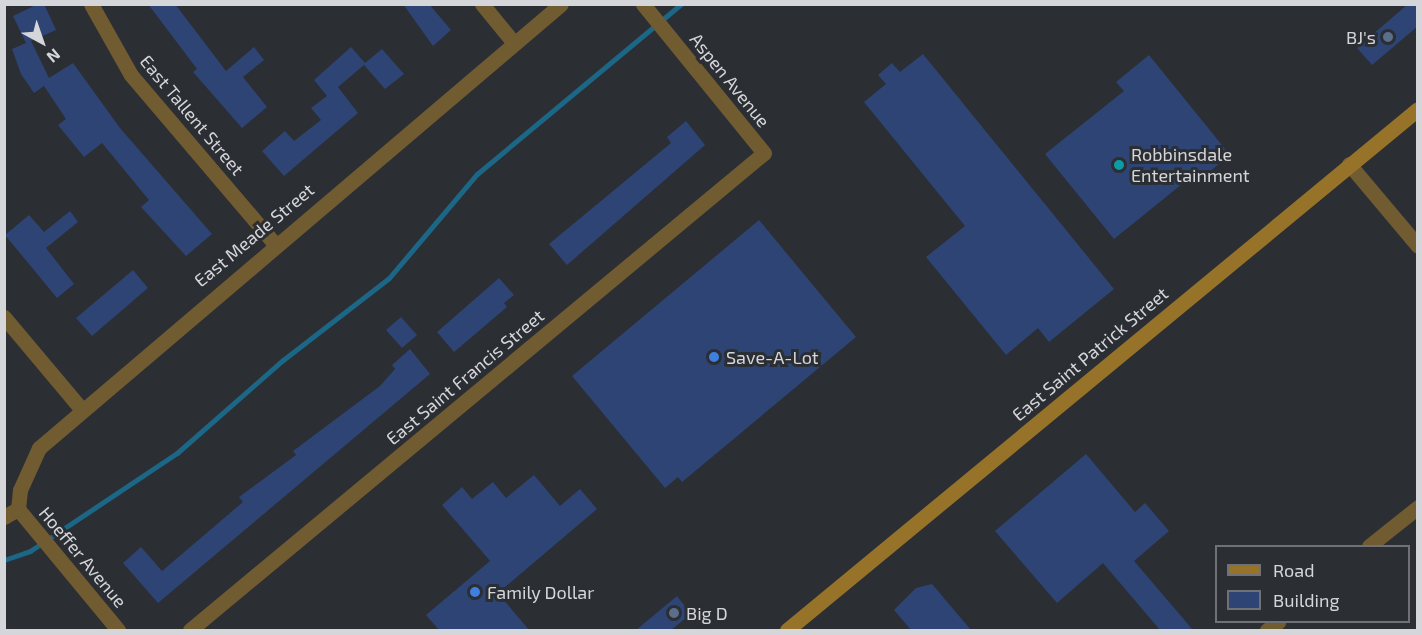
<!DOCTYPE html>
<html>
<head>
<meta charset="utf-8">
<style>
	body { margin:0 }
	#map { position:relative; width:1422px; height:635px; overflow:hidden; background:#2b2e33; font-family:"Exo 2",sans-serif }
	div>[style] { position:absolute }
	.stream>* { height:5px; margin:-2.5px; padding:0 2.5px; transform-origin:2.5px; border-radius:2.5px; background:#1c6686 }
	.building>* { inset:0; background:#2e4474 }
	.minor>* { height:15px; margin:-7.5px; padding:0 7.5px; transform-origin:7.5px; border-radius:7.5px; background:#715b31 }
	.secondary>* { height:15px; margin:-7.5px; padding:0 7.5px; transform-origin:7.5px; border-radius:7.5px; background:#97732a }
	.dots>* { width:16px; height:16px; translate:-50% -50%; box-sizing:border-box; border:3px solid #2b2e33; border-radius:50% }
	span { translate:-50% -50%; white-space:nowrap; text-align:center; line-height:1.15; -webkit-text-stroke:6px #2b2e33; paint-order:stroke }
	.poi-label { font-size:18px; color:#d5d6da }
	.right { translate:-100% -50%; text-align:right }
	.left { translate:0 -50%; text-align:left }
	.street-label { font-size:18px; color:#d5d6da }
	.frame { position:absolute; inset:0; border:6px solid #d5d6da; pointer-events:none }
	.legend { position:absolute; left:1215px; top:545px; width:195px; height:78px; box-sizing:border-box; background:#2b2e33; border:2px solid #6f7176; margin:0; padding:8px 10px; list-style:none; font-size:18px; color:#d5d6da }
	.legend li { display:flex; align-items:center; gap:12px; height:30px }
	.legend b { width:30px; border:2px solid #6f7176 }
	.north { position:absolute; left:12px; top:12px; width:60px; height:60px; -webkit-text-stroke:4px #2b2e33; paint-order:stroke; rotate:140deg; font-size:16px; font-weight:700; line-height:24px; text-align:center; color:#d5d6da }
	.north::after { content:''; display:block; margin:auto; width:21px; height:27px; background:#d5d6da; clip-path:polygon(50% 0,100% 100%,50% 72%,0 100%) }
</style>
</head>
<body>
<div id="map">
	<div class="stream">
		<div style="left:4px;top:560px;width:28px;rotate:-19deg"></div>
		<div style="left:30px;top:551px;width:177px;rotate:-33.7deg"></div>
		<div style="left:177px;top:453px;width:141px;rotate:-41.3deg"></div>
		<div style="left:283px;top:360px;width:134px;rotate:-37.7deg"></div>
		<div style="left:389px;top:278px;width:136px;rotate:-49.8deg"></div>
		<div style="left:477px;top:174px;width:266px;rotate:-39.8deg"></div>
	</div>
	<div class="building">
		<div style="clip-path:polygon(38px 4px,44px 4px,56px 30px,31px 41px,49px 78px,73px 63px,120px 128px,212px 234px,186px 256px,141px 207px,149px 200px,102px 143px,84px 157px,58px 125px,66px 119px,44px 86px,34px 93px,21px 74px,12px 49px,26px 43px,13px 16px)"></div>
		<div style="clip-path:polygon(148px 4px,175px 4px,226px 71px,254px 47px,264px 60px,243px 77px,267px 107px,242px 128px,193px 72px,197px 69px)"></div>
		<div style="clip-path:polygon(403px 4px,429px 4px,451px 30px,433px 46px)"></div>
		<div style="clip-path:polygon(1408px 4px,1418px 4px,1418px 26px,1372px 65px,1357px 48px)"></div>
		<div style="clip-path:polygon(351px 47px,365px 63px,382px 49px,404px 74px,385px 89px,364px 65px,338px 87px,358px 113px,284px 176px,262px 151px,285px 131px,294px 141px,321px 120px,311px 108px,327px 96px,314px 80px)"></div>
		<div style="clip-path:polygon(923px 54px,1114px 289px,1049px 342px,1038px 328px,1006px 355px,926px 257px,965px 226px,864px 102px,886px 84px,878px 75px,892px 63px,900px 72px)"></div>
		<div style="clip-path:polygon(1149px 55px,1230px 155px,1197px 182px,1192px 176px,1114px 239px,1045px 154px,1124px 91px,1116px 82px)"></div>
		<div style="clip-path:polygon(686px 121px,705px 145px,567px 265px,549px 244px,671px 143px,667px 137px)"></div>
		<div style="clip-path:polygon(70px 211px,78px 222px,46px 248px,74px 284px,57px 298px,5px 235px,29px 215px,44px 232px)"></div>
		<div style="clip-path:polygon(759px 220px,856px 337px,682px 482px,678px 477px,665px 488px,572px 376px)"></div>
		<div style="clip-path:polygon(133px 270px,148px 288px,92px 336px,76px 318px)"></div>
		<div style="clip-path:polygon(499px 278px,514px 295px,504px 303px,507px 307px,454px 352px,437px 332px)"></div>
		<div style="clip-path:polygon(401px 317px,417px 335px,402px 348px,386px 330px)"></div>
		<div style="clip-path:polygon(410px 349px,430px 374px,158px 603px,123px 563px,141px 547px,162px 571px,243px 502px,239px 497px,296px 455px,293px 451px,380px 386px,395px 369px,392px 365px)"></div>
		<div style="clip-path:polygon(1086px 454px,1135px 512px,1145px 503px,1169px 531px,1134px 561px,1193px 630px,1160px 630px,1103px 563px,1057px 603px,995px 531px)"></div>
		<div style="clip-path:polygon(534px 475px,560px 506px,580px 489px,597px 509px,498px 593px,529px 630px,439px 630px,426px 615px,490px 561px,442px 505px,462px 487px,472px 499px,493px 482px,506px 498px)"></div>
		<div style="clip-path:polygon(932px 584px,971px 630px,911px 630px,894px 610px,916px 588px)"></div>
		<div style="clip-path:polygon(677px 596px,691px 614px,671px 630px,636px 630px)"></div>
	</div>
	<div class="minor">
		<div style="left:91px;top:4px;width:81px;rotate:60.6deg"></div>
		<div style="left:131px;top:75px;width:221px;rotate:49.6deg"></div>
		<div style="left:482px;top:4px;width:50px;rotate:50.6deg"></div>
		<div style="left:1349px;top:164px;width:107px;rotate:49.9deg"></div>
		<div style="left:4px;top:317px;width:121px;rotate:50deg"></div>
		<div style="left:18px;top:509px;width:157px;rotate:50.4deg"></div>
		<div style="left:4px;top:517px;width:16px;rotate:-30deg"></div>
		<div style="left:18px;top:509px;width:19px;rotate:-84deg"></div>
		<div style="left:20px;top:490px;width:46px;rotate:-65.7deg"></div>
		<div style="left:39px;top:448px;width:685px;rotate:-40.38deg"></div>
		<div style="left:1369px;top:546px;width:63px;rotate:-38.5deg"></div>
		<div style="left:190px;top:630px;width:746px;rotate:-39.73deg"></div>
		<div style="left:764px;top:153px;width:192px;rotate:-129.1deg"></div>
		<div style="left:1267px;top:630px;width:14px;rotate:-36deg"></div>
	</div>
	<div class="secondary">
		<div style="left:787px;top:630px;width:818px;rotate:-39.55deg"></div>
	</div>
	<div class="dots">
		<div style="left:1388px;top:37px;background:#5c6f8a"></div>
		<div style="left:1119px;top:165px;background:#0f9aa8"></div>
		<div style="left:714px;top:357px;background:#3f7fe0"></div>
		<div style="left:475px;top:592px;background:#3f7fe0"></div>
		<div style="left:674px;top:613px;background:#5c6f8a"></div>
	</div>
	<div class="poi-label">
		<span class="right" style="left:1376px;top:37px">BJ's</span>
		<span class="left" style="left:1131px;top:165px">Robbinsdale<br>Entertainment</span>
		<span class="left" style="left:726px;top:357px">Save-A-Lot</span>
		<span class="left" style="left:487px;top:592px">Family Dollar</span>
		<span class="left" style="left:686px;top:613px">Big D</span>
	</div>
	<div class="street-label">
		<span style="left:730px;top:80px;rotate:51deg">Aspen Avenue</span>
		<span style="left:192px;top:115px;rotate:50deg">East Tallent Street</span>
		<span style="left:254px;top:235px;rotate:-40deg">East Meade Street</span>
		<span style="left:1090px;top:354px;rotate:-40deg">East Saint Patrick Street</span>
		<span style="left:465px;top:377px;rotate:-40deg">East Saint Francis Street</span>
		<span style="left:83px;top:557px;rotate:50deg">Hoeffer Avenue</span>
	</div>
	<div class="frame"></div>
	<ul class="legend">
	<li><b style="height:8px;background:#97732a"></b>Road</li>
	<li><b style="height:16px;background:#2e4474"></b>Building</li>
	</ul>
	<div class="north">N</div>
</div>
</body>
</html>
